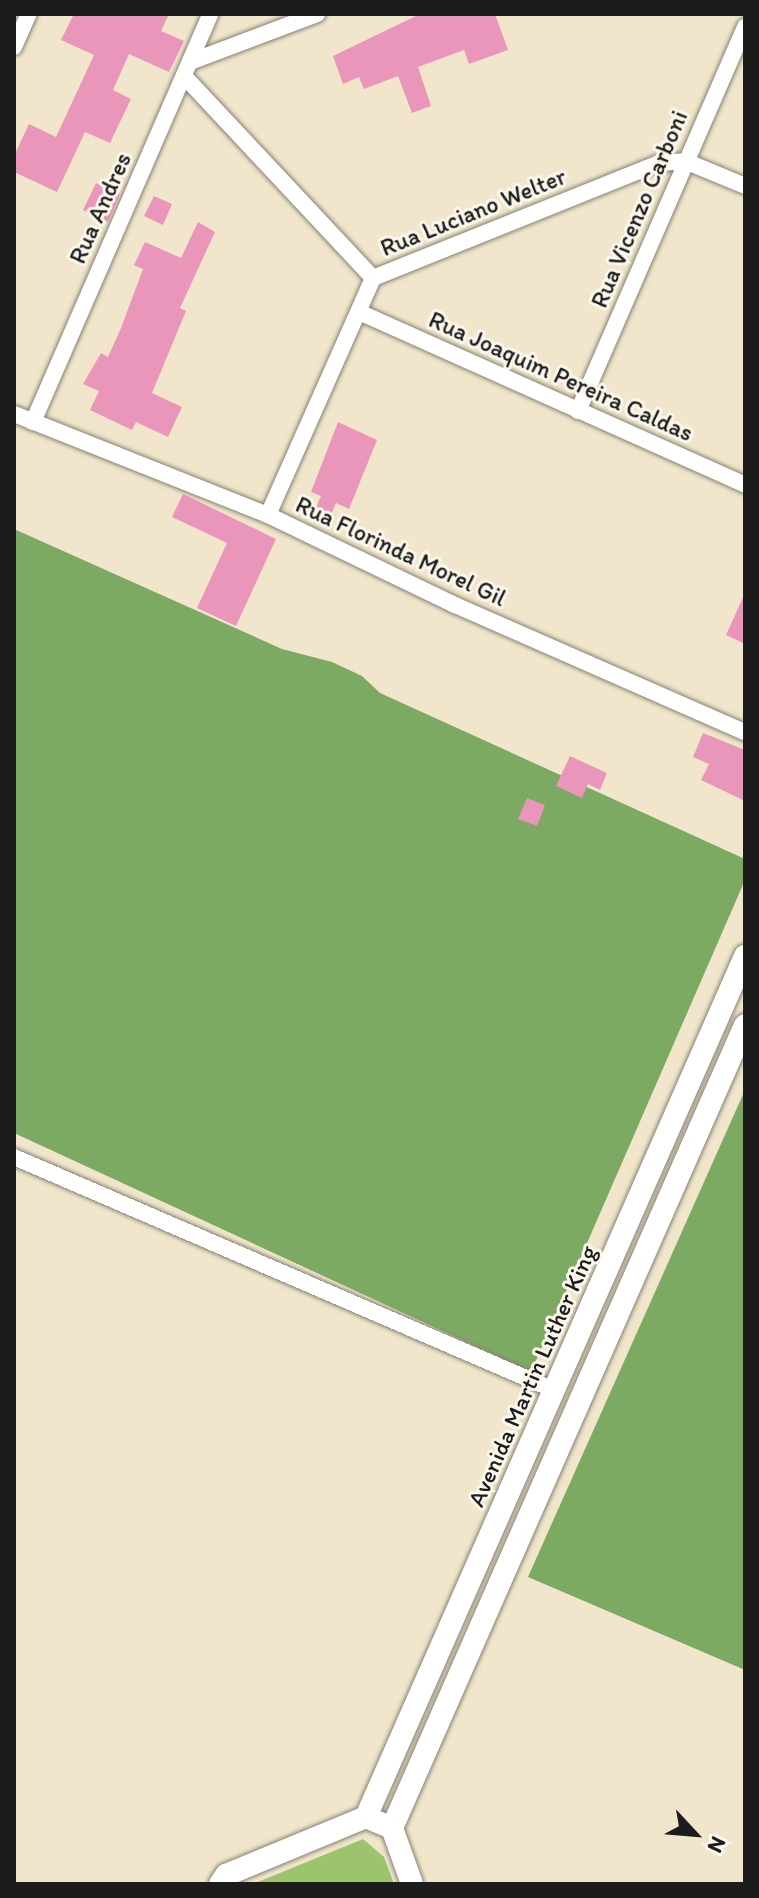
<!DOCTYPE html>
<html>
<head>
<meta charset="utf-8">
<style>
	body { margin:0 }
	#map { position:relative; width:759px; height:1898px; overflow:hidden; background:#f1e6cb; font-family:Itim,sans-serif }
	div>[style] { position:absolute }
	.green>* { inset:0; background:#9cc46f }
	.forest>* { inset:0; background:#7daa62 }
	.building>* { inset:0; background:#e996ba }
	.roads { filter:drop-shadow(0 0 2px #868174) drop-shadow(0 0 2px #868174) }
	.minor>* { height:16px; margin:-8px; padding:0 8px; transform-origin:8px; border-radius:8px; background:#fff }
	.secondary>* { height:22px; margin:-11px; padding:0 11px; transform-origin:11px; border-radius:11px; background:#fff }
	span { translate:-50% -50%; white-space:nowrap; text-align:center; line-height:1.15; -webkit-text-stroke:6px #fbf7ec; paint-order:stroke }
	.street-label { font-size:24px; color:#1c1c1c }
	.frame { position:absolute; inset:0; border:16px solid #1c1c1c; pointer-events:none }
	.north { position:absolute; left:655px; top:1794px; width:80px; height:80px; -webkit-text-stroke:6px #fbf7ec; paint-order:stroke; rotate:116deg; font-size:22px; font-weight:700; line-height:32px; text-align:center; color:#1c1c1c }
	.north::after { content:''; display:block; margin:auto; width:28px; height:36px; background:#1c1c1c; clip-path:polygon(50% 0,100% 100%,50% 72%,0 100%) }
</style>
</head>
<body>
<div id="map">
	<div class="green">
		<div style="clip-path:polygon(363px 1839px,384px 1857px,394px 1884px,253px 1884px)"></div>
	</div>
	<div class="forest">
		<div style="clip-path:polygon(14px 529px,282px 649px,332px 662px,362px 676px,380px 693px,745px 859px,745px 880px,531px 1372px,14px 1133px)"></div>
		<div style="clip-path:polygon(745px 1090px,745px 1670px,528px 1577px)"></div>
	</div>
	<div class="building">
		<div style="clip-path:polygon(74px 14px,169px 14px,161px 31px,184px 41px,169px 72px,129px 54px,113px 90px,131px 99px,110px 143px,85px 132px,57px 192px,14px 172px,14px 156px,29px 124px,56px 137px,94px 55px,61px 40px)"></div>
		<div style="clip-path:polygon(420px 14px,495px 14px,508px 50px,469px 64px,464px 50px,418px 67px,431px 106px,412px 113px,398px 76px,364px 89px,359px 77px,343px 84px,333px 56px)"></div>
		<div style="clip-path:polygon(96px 183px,120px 194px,108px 222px,83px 210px)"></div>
		<div style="clip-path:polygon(154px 196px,172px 204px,163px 225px,144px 216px)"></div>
		<div style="clip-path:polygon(198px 222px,215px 232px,180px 308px,186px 311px,152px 393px,182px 407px,168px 437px,136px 422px,132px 430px,90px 410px,99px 391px,83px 384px,101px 353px,108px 357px,121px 328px,143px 269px,134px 265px,145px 242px,181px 258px)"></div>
		<div style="clip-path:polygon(338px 422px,377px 440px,349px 509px,336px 503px,329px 519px,314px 512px,321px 496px,311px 492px)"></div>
		<div style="clip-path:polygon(183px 494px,276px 539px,236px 626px,197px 608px,227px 543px,172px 517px)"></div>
		<div style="clip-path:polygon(745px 593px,745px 644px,726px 635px)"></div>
		<div style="clip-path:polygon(703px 733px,745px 750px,745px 801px,701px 780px,709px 764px,693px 757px)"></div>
		<div style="clip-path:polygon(570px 756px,607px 773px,600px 790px,588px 784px,582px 798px,556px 786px)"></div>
		<div style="clip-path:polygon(527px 798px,545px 805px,537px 826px,518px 819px)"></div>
	</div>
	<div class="roads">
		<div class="minor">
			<div style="left:14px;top:47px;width:36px;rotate:-66deg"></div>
			<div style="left:190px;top:62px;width:136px;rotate:-20.7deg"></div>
			<div style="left:184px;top:76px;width:277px;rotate:46.9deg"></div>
			<div style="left:359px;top:312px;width:423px;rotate:24.1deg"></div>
			<div style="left:578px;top:411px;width:419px;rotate:-66.5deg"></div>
			<div style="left:14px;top:414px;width:273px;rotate:21.7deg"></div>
			<div style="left:268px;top:515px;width:208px;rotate:25.7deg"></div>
			<div style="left:455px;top:605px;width:317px;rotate:23.7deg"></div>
			<div style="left:33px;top:422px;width:445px;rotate:-66.5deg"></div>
			<div style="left:268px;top:515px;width:259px;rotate:-66.1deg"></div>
			<div style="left:373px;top:278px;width:308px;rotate:-21.9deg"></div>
			<div style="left:659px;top:163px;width:26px;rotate:-4deg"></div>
			<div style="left:685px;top:161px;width:65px;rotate:22.6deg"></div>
			<div style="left:14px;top:1157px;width:588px;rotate:23.34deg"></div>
		</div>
		<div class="secondary">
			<div style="left:366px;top:1817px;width:941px;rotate:-66.24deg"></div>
			<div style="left:392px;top:1828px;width:877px;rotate:-66.27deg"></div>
			<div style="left:220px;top:1884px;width:11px;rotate:-56deg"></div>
			<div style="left:226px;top:1875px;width:152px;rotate:-22.5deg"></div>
			<div style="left:366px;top:1817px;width:28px;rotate:23deg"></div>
			<div style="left:392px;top:1828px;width:59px;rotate:70.3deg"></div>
		</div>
	</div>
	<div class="street-label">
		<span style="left:100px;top:208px;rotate:-66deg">Rua Andres</span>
		<span style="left:639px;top:209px;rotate:-67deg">Rua Vicenzo Carboni</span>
		<span style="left:473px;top:212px;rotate:-22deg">Rua Luciano Welter</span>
		<span style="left:561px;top:376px;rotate:24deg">Rua Joaquim Pereira Caldas</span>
		<span style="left:401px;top:551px;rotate:25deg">Rua Florinda Morel Gil</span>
		<span style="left:532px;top:1376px;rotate:-66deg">Avenida Martin Luther King</span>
	</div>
	<div class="frame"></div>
	<div class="north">N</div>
</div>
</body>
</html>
